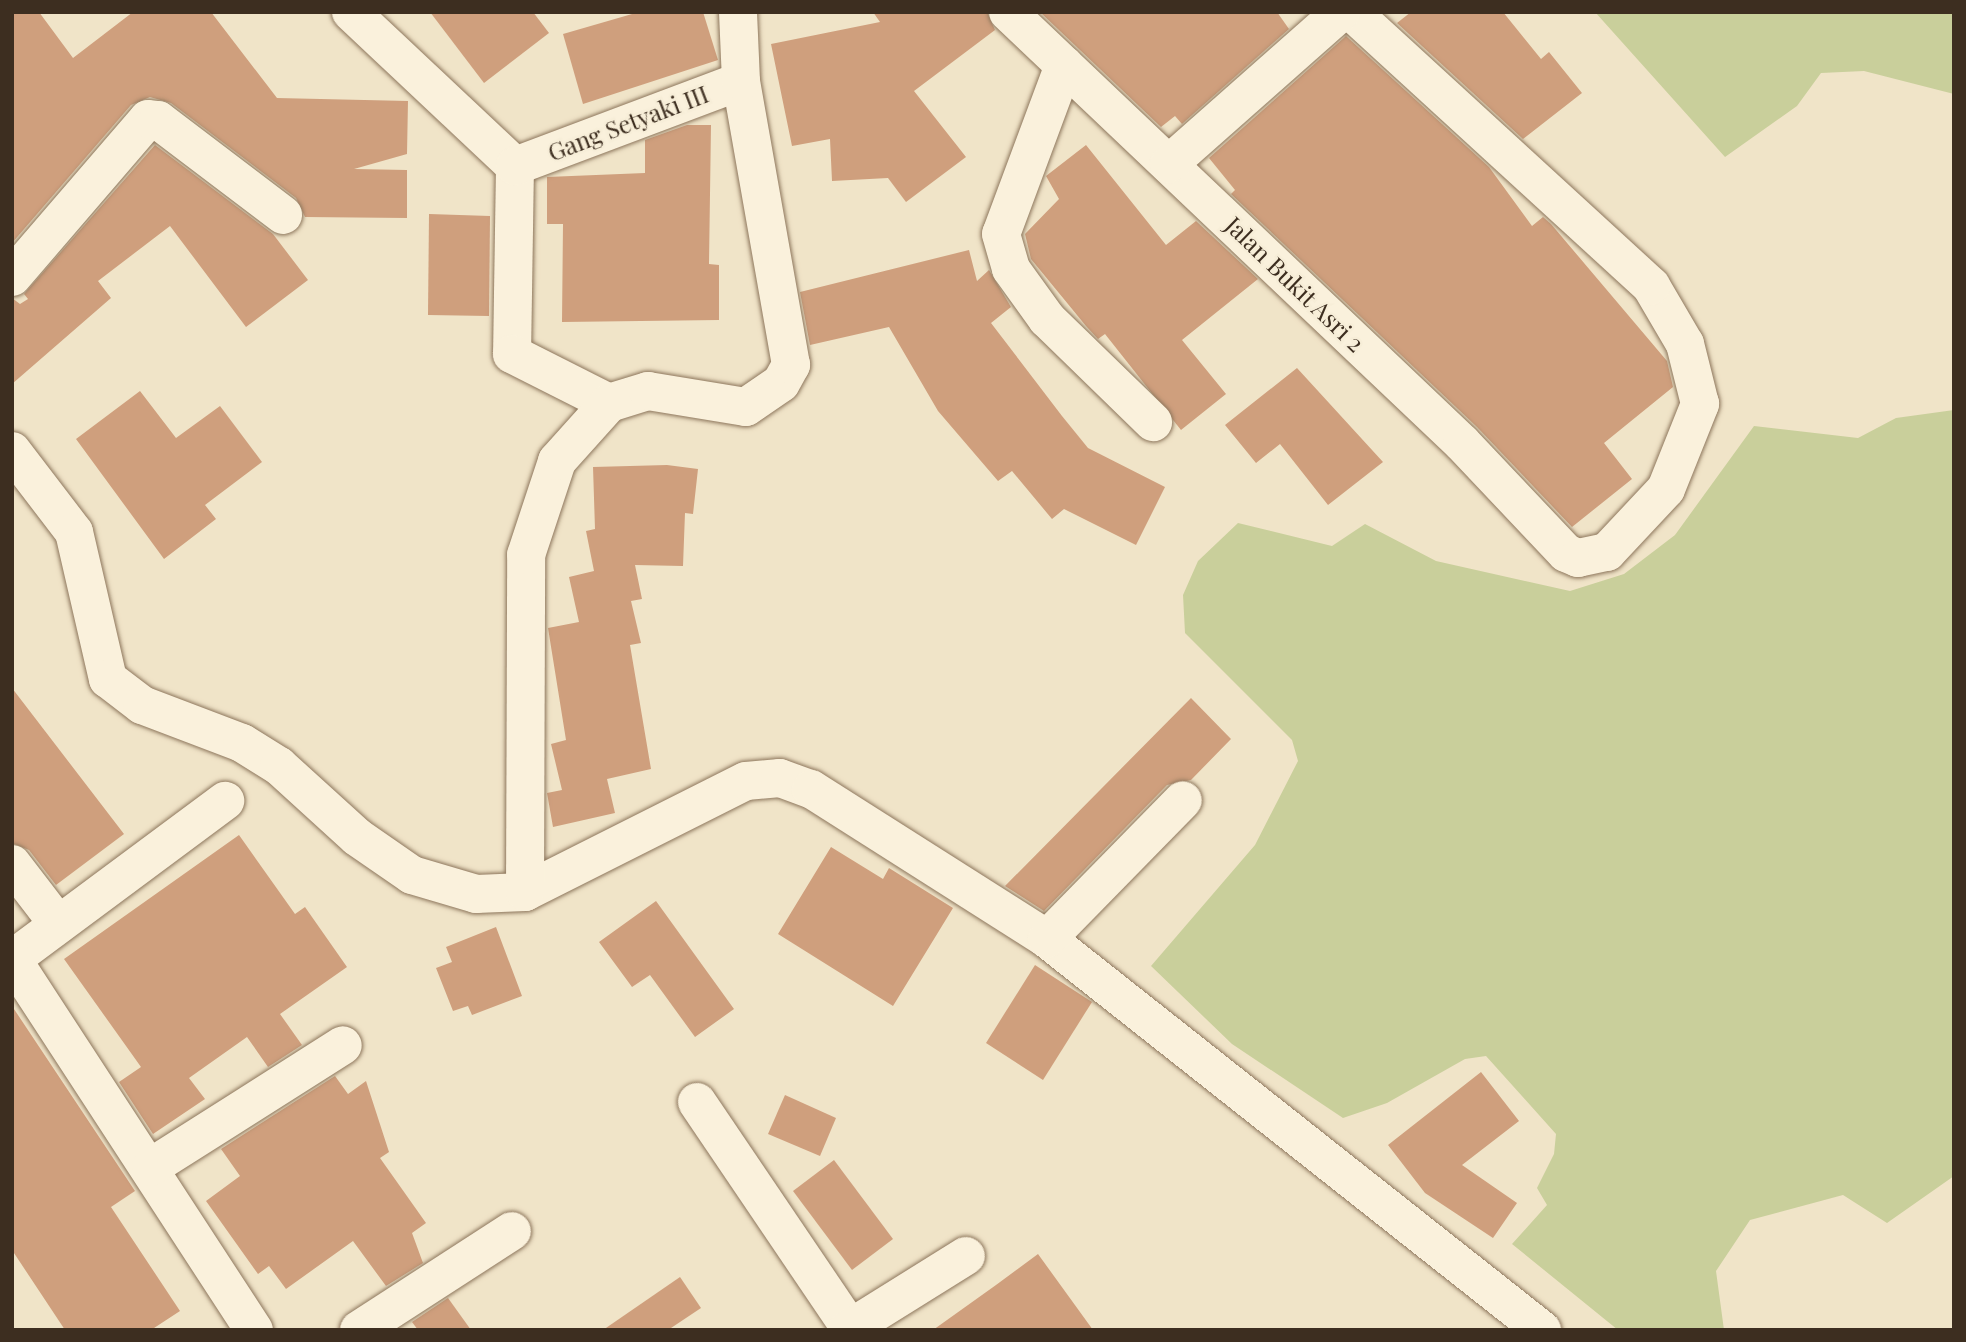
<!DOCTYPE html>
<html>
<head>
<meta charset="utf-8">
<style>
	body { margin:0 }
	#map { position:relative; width:1966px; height:1342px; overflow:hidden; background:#f0e4c8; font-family:"Playfair Display",serif }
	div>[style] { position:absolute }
	.green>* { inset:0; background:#c9cf9b }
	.building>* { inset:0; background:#cf9f7d }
	.roads { filter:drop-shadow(0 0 2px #8d765c) drop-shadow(0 0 2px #8d765c) }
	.minor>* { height:38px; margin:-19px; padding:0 19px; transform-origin:19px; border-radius:19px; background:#faf1dc }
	span { translate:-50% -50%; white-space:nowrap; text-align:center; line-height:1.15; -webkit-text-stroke:5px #f7eed8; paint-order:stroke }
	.street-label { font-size:24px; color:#3d2e20 }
	.frame { position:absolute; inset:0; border:14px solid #3d2e20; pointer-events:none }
</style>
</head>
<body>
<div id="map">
	<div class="green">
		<div style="clip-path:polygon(1595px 12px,1954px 12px,1954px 94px,1864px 71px,1821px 73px,1797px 106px,1725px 157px)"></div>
		<div style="clip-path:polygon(1954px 410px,1954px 1176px,1887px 1223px,1843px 1195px,1750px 1220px,1716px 1271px,1724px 1330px,1618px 1330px,1512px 1244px,1547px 1205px,1537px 1188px,1554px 1154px,1556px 1134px,1486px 1056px,1465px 1059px,1387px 1103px,1343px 1118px,1232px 1044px,1151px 966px,1255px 845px,1298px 761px,1292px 740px,1185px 633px,1183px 595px,1198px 561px,1238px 523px,1332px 546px,1365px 524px,1436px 561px,1570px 591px,1624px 574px,1675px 535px,1754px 426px,1858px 438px,1896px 418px)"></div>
	</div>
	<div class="building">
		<div style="clip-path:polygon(12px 12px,39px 12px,73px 58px,133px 12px,211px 12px,277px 98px,408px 101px,407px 154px,354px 169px,407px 170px,407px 218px,305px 217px,296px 198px,171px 103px,150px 97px,131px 105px,12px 243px)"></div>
		<div style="clip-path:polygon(430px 12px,533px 12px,549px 33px,484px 83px)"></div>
		<div style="clip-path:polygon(639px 12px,703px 12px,718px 60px,583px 104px,563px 34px)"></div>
		<div style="clip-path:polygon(873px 12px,987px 12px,995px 30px,914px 91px,966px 157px,906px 202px,888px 178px,832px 181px,830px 139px,792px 146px,771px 44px,880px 22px)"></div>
		<div style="clip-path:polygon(1040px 12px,1277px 12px,1289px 29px,1182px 124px,1175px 116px,1161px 127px)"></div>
		<div style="clip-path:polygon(1411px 12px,1503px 12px,1541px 59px,1549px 52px,1582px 93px,1523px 139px,1397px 23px)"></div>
		<div style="clip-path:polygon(1346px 36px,1489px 167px,1532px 226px,1543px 217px,1551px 224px,1667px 361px,1673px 387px,1604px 443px,1632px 479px,1572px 527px,1477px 427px,1231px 194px,1235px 190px,1209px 158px)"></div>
		<div style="clip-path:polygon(687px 125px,711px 125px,709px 264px,719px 265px,719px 320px,562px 322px,563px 224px,547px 224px,547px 177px,645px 173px,645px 140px)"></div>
		<div style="clip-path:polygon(155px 145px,273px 234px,308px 280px,246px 327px,170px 226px,98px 281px,111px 298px,12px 384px,12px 298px,20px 304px,28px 299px,24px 294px)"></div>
		<div style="clip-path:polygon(1086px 145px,1166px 245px,1196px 221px,1258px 279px,1182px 340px,1226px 394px,1181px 430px,1105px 334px,1098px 339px,1086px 326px,1031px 259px,1025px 234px,1059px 199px,1046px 176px)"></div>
		<div style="clip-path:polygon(429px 214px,490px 216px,489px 316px,428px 315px)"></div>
		<div style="clip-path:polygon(969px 250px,977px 281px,989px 270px,1011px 307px,991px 323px,1062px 416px,1088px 448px,1165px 487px,1136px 545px,1064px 509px,1052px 519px,1012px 471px,998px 481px,938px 411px,889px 327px,810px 345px,800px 292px)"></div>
		<div style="clip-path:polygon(1297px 368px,1383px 462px,1328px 505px,1280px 444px,1256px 463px,1225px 425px)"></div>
		<div style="clip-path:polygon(140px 391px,176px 438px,220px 406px,262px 462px,205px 505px,216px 519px,164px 559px,76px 439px)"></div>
		<div style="clip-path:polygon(667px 465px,698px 469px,693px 514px,685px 513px,683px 566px,635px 565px,642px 599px,631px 601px,641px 643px,630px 645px,651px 769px,607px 779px,615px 813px,553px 827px,547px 793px,562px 790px,551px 744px,566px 740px,548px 628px,579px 622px,569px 577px,594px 571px,586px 531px,595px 529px,593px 467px)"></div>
		<div style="clip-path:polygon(12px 688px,124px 834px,56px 885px,29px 850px,12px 843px)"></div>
		<div style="clip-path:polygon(1191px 698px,1231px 739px,1191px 780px,1167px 785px,1044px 911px,1005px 886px)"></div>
		<div style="clip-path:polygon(239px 835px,295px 914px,305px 907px,347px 967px,280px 1014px,302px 1045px,268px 1067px,247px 1037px,189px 1078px,205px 1099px,153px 1134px,119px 1082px,141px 1067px,64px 959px)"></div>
		<div style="clip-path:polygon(831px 847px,883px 879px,889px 868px,953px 908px,893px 1006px,778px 934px)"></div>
		<div style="clip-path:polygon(656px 901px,734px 1009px,695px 1037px,650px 975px,632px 987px,599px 942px)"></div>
		<div style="clip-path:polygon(496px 927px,522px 996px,472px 1015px,468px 1006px,453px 1011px,436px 968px,452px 962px,446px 947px)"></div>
		<div style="clip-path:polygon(1035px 965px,1092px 1002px,1043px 1080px,986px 1043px)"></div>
		<div style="clip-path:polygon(12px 1006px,135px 1191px,111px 1207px,180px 1311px,151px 1330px,65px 1330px,12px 1250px)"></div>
		<div style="clip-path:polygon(1481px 1072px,1519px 1121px,1462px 1165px,1517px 1203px,1493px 1238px,1425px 1193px,1388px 1145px)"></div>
		<div style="clip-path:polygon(335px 1076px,348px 1094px,366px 1081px,389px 1152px,380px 1158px,426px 1223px,412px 1233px,423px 1263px,386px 1286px,353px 1241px,286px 1289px,269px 1266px,258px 1274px,206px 1201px,240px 1176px,221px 1149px)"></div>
		<div style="clip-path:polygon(785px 1095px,836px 1118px,820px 1156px,768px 1134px)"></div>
		<div style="clip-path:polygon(834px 1160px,893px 1239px,852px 1270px,793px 1191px)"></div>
		<div style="clip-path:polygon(1038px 1254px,1093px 1330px,933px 1330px,996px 1285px)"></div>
		<div style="clip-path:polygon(680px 1277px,701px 1308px,668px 1330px,603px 1330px)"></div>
		<div style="clip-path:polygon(448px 1298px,471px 1330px,418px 1330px,412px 1322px)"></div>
	</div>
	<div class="roads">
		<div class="minor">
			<div style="left:351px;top:12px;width:225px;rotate:43.2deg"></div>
			<div style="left:515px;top:166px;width:188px;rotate:90.9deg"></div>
			<div style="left:512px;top:354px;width:109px;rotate:26.8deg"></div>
			<div style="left:1008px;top:12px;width:626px;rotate:43.51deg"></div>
			<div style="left:1462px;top:443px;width:151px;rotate:46.6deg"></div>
			<div style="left:1566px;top:553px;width:13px;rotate:23deg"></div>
			<div style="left:1578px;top:558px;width:30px;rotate:-12deg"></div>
			<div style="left:1607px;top:552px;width:86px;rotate:-46.9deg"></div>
			<div style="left:1666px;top:489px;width:92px;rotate:-68.2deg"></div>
			<div style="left:1700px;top:404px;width:62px;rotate:-104deg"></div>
			<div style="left:1685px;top:344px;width:67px;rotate:-120.4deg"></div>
			<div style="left:1651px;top:286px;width:406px;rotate:-137.5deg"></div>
			<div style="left:1064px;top:65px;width:180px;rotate:110.4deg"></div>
			<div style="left:1001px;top:234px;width:36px;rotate:74deg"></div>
			<div style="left:1011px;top:269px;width:62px;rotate:54.2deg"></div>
			<div style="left:1047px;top:319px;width:148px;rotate:44.2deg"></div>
			<div style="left:1169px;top:164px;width:230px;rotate:-41.5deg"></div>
			<div style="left:515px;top:166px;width:241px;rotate:-20.6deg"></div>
			<div style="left:12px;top:277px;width:208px;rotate:-49.3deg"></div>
			<div style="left:148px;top:119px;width:10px;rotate:6deg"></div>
			<div style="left:158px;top:120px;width:157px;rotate:37.2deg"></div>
			<div style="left:12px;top:451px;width:102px;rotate:52.6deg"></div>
			<div style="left:74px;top:532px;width:151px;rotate:77deg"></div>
			<div style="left:108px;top:679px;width:43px;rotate:37.4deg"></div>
			<div style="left:142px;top:705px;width:107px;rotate:20.8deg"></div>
			<div style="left:242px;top:743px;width:44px;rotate:31.9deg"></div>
			<div style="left:279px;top:766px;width:105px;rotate:42.3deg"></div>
			<div style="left:357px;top:837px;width:67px;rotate:34.6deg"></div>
			<div style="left:412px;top:875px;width:67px;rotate:16.5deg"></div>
			<div style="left:476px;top:894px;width:49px;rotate:-2.3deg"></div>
			<div style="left:525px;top:892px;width:247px;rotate:-26.7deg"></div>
			<div style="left:746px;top:781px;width:34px;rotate:-5deg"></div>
			<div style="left:780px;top:778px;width:33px;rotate:20deg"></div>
			<div style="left:811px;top:789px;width:280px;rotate:32.4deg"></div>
			<div style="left:1047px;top:939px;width:631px;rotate:38.31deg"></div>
			<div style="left:12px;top:864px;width:76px;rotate:52.5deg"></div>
			<div style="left:525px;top:892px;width:337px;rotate:-89.8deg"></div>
			<div style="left:526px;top:555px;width:99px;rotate:-71.7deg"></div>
			<div style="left:557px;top:461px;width:78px;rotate:-48.1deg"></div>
			<div style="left:609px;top:403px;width:41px;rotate:-17.1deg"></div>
			<div style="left:648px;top:391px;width:99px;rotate:9.3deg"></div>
			<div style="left:746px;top:407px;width:42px;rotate:-34.4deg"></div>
			<div style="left:781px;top:383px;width:21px;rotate:-61deg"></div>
			<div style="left:791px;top:365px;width:288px;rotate:-100deg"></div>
			<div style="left:741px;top:81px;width:69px;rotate:-92.5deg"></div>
			<div style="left:1047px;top:939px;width:194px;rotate:-45.6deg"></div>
			<div style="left:15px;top:957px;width:262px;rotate:-36.6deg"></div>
			<div style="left:12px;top:959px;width:443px;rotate:56.9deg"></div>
			<div style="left:697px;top:1102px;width:273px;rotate:55.9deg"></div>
			<div style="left:151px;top:1167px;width:227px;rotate:-32.4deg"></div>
			<div style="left:359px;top:1330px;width:182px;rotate:-32.9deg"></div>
			<div style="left:847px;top:1330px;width:140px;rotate:-31.9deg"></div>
		</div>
	</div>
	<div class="street-label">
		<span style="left:628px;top:123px;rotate:-21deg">Gang Setyaki III</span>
		<span style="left:1295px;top:284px;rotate:44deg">Jalan Bukit Asri 2</span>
	</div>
	<div class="frame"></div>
</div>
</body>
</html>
